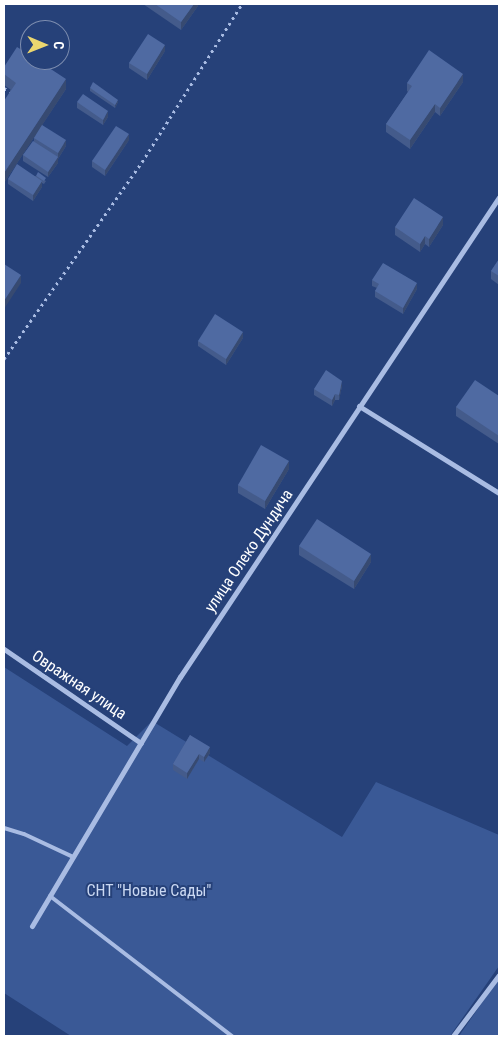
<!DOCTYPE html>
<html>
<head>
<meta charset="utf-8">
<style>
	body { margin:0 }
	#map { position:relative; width:503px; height:1040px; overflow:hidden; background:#264179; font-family:"Roboto Condensed",sans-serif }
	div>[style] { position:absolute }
	.green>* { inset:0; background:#3a5996 }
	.path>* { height:3px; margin-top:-1.5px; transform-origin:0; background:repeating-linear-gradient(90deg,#a9bce3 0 2.5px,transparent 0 6.5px) }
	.service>* { height:4px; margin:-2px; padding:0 2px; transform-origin:2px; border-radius:2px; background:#a9bce3 }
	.minor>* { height:5px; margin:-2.5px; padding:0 2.5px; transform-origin:2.5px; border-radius:2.5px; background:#a9bce3 }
	.wall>* { inset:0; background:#445b8b }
	.shaded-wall>* { inset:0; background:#374a71 }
	.building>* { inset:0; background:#4f6aa2 }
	span { translate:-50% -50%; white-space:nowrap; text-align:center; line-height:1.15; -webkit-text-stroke:4px #264179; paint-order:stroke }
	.street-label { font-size:16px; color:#fff }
	.park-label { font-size:16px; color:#cbd9f3 }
	.frame { position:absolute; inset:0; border:5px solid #fff; pointer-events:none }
	.north { position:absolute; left:20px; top:20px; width:50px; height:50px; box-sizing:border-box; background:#264179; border:1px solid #7d8daf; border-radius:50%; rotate:91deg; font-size:14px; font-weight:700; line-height:20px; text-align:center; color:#fff }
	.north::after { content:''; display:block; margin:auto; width:18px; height:22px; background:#ebd66f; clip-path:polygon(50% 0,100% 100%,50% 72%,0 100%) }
</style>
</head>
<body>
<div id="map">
	<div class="green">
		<div style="clip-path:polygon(4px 667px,127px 746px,152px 721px,342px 837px,376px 782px,499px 835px,499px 966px,450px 1036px,71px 1036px,4px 993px)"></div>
		<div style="clip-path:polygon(499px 978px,499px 1036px,459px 1036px)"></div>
	</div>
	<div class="path">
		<div style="left:4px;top:88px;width:9px;rotate:32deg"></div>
		<div style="left:4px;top:359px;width:241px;rotate:-55deg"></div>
		<div style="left:142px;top:162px;width:187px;rotate:-57.7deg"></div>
	</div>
	<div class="service">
		<div style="left:4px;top:828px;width:21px;rotate:17deg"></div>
		<div style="left:24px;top:834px;width:54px;rotate:25.1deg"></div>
		<div style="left:50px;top:896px;width:230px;rotate:37.6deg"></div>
	</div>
	<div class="minor">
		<div style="left:359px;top:406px;width:165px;rotate:31.9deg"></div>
		<div style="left:4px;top:649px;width:166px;rotate:34.5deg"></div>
		<div style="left:32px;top:926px;width:290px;rotate:-59.3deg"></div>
		<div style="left:180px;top:677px;width:576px;rotate:-56.39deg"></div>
		<div style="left:453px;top:1036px;width:76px;rotate:-53deg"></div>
	</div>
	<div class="wall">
		<div style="clip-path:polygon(143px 4px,198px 4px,198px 6px,181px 30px)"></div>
		<div style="clip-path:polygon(165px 51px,147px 80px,129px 68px,129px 63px)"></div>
		<div style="clip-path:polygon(4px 67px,66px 89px,42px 125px,66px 146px,58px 159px,58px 163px,48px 177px,23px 161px,23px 155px,34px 141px,34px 138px,40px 128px,4px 183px,4px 101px,11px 90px,4px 85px)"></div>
		<div style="clip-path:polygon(463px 82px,440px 116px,435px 112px,410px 149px,386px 132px,386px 124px,408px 92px,407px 91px,407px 83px)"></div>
		<div style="clip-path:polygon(90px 88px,118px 102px,115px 108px,90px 91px)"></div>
		<div style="clip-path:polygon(77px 102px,108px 117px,103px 125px,77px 108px)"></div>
		<div style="clip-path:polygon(129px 140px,105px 176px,92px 167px,92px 161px)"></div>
		<div style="clip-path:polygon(36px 176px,46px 181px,44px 184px,42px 183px,42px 187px,33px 201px,8px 184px,8px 179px)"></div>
		<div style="clip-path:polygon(443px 225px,429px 247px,425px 244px,420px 252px,395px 235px,395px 227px)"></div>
		<div style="clip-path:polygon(499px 259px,499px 285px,491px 279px,491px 271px)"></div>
		<div style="clip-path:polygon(372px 280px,417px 289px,403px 314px,375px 297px,375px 291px,377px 288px,372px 286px)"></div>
		<div style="clip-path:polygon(243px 338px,226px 365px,198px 346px,198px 341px)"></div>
		<div style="clip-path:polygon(342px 386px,339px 400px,335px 400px,332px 406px,314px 395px,314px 389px)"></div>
		<div style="clip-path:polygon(499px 396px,499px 444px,456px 416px,456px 407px)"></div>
		<div style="clip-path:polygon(289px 469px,265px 509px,238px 493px,238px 485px)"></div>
		<div style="clip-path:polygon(299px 546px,371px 562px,354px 589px,299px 555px)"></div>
		<div style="clip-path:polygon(190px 735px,210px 753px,204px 762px,199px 759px,187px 779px,173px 770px,173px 764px)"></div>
	</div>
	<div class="shaded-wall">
		<div style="clip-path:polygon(194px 4px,198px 4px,198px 6px,181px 30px,181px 22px)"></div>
		<div style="clip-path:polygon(165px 45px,165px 51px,147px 80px,147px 74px)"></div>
		<div style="clip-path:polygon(463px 74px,463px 82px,440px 116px,440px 108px)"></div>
		<div style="clip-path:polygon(66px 79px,66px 89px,4px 183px,4px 173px)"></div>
		<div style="clip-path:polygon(118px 100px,118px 102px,115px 108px,115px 105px)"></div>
		<div style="clip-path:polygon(435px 104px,435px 112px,410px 149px,410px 140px)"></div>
		<div style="clip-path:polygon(108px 111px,108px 117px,103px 125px,103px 120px)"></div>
		<div style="clip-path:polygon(129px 134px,129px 140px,105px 176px,105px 170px)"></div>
		<div style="clip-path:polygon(66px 140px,66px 146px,58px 159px,58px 153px)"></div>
		<div style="clip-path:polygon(58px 157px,58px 163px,48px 177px,48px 172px)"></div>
		<div style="clip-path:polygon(42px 181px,42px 187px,33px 201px,33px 195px)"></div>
		<div style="clip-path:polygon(443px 217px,443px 225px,429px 247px,429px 239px)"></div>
		<div style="clip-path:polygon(425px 236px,425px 244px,420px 252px,420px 244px)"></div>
		<div style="clip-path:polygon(21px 275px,21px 283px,4px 309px,4px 301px)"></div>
		<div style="clip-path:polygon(417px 283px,417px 289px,403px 314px,403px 308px)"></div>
		<div style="clip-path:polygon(243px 332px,243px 338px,226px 365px,226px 359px)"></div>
		<div style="clip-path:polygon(342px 381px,342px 386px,339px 400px,339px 395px)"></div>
		<div style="clip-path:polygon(335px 394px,335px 400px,332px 406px,332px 400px)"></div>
		<div style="clip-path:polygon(289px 461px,289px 469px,265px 509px,265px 501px)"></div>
		<div style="clip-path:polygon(371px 554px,371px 562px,354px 589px,354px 581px)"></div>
		<div style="clip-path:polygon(210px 747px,210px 753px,204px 762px,204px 757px)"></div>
		<div style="clip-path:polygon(199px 754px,199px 759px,187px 779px,187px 773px)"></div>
	</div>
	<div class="building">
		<div style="clip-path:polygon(155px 4px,194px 4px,181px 22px)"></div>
		<div style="clip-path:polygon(148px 34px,165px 45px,147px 74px,129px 63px)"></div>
		<div style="clip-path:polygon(17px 47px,30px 55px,30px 60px,37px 60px,66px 79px,4px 173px,4px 101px,16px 83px,4px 74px,4px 67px)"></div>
		<div style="clip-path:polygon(429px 50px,463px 74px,440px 108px,435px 104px,410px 140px,386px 124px,412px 86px,407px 83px)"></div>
		<div style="clip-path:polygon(93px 82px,118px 100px,115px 105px,90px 88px)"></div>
		<div style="clip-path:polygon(83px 94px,108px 111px,103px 120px,77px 102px)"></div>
		<div style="clip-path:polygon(42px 125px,66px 140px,58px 153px,34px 138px)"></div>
		<div style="clip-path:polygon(116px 126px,129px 134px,105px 170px,92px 161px)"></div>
		<div style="clip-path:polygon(33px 141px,58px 157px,48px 172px,23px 155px)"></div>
		<div style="clip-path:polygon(17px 164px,42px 181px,33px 195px,8px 179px)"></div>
		<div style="clip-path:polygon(38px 172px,46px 178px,44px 181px,36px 176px)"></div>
		<div style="clip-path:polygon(414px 198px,443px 217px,429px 239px,425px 236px,420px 244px,395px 227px)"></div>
		<div style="clip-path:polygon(499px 259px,499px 276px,491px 271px)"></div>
		<div style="clip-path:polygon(383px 263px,417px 283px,403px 308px,375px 291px,379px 284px,372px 280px)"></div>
		<div style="clip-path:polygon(4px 264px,21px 275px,4px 301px)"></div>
		<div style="clip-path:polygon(215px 314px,243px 332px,226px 359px,198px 341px)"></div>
		<div style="clip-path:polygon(326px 370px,342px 381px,339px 395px,335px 394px,332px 400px,314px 389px)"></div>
		<div style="clip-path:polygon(475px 380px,499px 396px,499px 436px,456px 407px)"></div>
		<div style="clip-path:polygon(261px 445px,289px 461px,265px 501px,238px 485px)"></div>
		<div style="clip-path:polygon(317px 519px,371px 554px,354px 581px,299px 546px)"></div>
		<div style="clip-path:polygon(190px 735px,210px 747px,204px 757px,199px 754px,187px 773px,173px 764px)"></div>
	</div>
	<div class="street-label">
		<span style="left:249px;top:551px;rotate:-56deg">улица Олеко Дундича</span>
		<span style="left:79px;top:685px;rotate:34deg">Овражная улица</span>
	</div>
	<div class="park-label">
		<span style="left:149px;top:891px">СНТ "Новые Сады"</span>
	</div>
	<div class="frame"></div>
	<div class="north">С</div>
</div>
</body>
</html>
